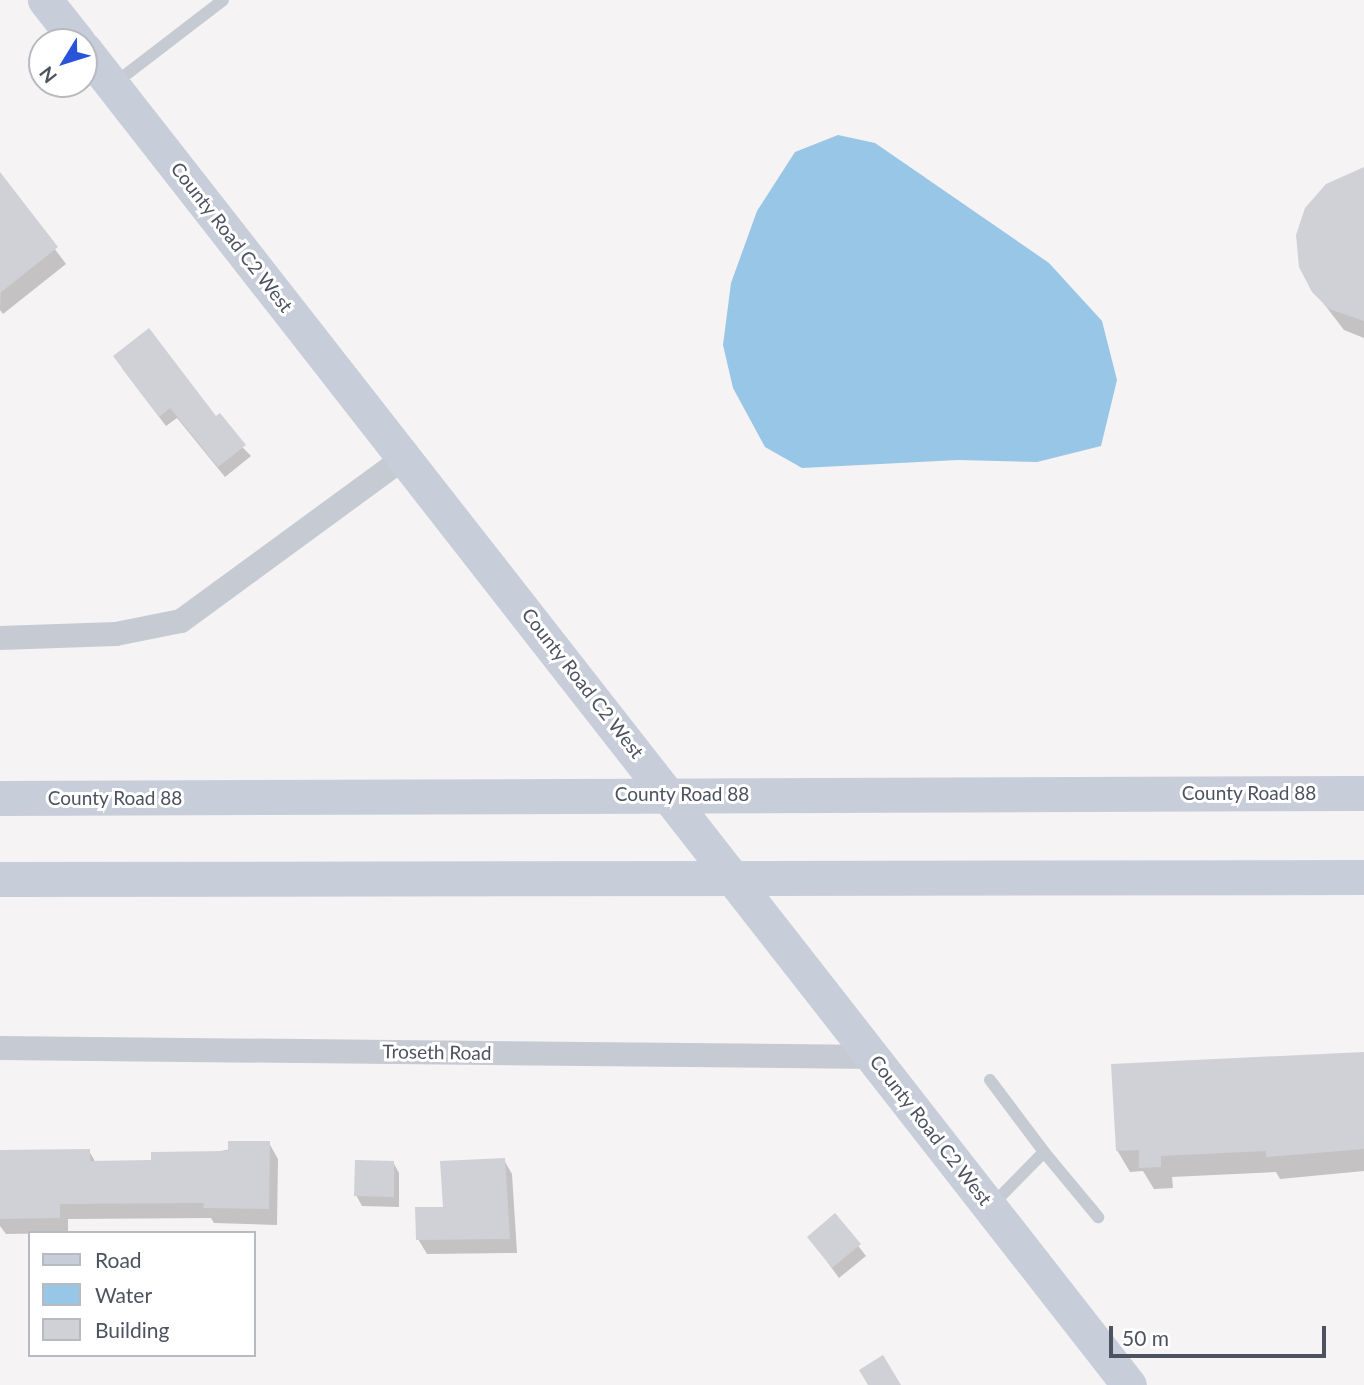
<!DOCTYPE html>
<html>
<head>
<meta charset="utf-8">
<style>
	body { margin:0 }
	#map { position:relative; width:1364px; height:1385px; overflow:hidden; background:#f5f3f3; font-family:Lato,sans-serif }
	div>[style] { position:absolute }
	.water>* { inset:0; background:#97c6e7 }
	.shadow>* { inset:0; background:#0003 }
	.building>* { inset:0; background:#d0d1d7 }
	.lane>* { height:12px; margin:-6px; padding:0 6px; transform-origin:6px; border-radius:6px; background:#c5cad3 }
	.street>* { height:24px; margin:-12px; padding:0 12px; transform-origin:12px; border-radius:12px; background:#c5cad3 }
	.secondary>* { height:35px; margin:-17.5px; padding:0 17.5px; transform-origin:17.5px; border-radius:17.5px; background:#c7cdd9 }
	span { translate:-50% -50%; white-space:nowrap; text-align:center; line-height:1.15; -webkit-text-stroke:6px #fff; paint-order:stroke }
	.street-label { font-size:19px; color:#4c525f }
	.legend { position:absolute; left:28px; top:1231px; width:228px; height:126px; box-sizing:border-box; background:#fff; border:2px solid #b7babf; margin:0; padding:9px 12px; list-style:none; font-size:21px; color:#4c525f }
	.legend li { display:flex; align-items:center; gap:14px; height:35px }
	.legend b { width:35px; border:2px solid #b7babf }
	.north { position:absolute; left:28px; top:28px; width:70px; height:70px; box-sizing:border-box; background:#fff; border:2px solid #b7babf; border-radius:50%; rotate:232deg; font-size:19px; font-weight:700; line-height:28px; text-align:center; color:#4c525f }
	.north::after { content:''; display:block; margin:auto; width:24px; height:32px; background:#2953d9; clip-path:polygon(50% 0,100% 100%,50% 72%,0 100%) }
	.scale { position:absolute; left:1109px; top:1326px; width:217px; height:32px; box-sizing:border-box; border:4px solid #4c525f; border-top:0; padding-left:9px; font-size:21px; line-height:24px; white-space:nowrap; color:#4c525f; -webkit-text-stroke:5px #fff; paint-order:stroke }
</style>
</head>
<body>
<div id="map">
	<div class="water">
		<div style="clip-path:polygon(838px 135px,875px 143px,1049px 263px,1102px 321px,1117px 380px,1101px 446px,1037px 462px,958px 460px,802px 468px,765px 447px,733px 388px,723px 345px,731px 283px,757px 211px,795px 152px)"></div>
	</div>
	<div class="shadow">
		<div style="clip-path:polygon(1364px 171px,1364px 338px,1344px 330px,1314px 291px)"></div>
		<div style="clip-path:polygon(2px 178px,66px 264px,3px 314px,0 310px)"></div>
		<div style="clip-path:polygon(121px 367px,215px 419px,251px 456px,225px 477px,177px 418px,166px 426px)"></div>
		<div style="clip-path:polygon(1364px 1054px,1364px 1171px,1280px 1179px,1276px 1172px,1172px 1177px,1173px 1188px,1154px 1189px,1143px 1171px,1130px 1172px,1117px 1150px)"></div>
		<div style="clip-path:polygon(269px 1143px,278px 1159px,277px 1225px,214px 1223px,211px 1218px,68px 1219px,68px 1233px,6px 1234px,0 1226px,0 1152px,89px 1151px,96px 1163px,153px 1162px)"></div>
		<div style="clip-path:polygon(504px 1160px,512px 1174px,517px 1253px,427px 1254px,418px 1239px,445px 1208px)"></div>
		<div style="clip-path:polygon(393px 1162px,399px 1173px,399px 1207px,362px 1206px,356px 1195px)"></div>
		<div style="clip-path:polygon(835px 1216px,866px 1256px,839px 1278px,809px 1237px)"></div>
	</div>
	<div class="building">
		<div style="clip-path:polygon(1364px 167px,1364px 321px,1329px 309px,1312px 292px,1299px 267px,1296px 235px,1305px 208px,1326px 184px)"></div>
		<div style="clip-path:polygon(0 172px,58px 247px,0 293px)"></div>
		<div style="clip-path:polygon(149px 328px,216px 416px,220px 413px,246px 445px,218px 467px,170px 408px,159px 417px,113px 356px)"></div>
		<div style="clip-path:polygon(1364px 1052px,1364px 1149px,1266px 1157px,1266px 1151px,1161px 1156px,1161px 1167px,1139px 1168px,1139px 1150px,1116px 1151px,1111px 1064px)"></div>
		<div style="clip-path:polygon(228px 1141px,270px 1141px,269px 1209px,203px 1208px,204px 1203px,60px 1204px,60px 1218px,0 1219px,0 1150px,90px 1149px,90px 1161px,151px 1160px,151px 1152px,228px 1151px)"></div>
		<div style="clip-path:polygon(505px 1158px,510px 1239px,416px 1240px,415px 1207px,443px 1207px,440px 1161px)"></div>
		<div style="clip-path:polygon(355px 1160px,394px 1161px,394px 1197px,354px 1196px)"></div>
		<div style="clip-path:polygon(835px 1213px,861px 1244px,832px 1268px,807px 1237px)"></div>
		<div style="clip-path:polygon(883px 1355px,901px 1385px,868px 1385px,859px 1370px)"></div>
	</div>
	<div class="lane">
		<div style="left:115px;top:83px;width:136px;rotate:-37.5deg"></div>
		<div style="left:990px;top:1080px;width:90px;rotate:53.1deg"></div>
		<div style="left:1044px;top:1152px;width:76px;rotate:134.5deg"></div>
		<div style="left:1044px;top:1152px;width:85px;rotate:50.3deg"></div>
	</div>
	<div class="street">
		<div style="left:0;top:638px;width:116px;rotate:-2deg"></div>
		<div style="left:116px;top:634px;width:66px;rotate:-11.3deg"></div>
		<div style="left:181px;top:621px;width:278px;rotate:-36.2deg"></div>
		<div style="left:0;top:1048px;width:874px;rotate:0.59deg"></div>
	</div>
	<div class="secondary">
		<div style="left:45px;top:0;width:53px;rotate:51.8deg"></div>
		<div style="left:84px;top:49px;width:1696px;rotate:51.97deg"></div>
		<div style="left:0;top:798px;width:1364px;rotate:-0.21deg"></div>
		<div style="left:0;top:879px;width:1364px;rotate:-0.08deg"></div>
	</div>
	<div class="street-label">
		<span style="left:232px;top:237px;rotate:52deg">County Road C2 West</span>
		<span style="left:583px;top:683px;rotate:52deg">County Road C2 West</span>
		<span style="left:1249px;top:793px">County Road 88</span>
		<span style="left:682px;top:794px">County Road 88</span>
		<span style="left:115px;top:798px">County Road 88</span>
		<span style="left:437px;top:1052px;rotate:1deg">Troseth Road</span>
		<span style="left:931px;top:1130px;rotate:52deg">County Road C2 West</span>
	</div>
	<ul class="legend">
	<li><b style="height:9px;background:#c7cdd9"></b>Road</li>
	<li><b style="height:19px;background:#97c6e7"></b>Water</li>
	<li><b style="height:19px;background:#d0d1d7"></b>Building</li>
	</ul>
	<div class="north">N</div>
	<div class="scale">50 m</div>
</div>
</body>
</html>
